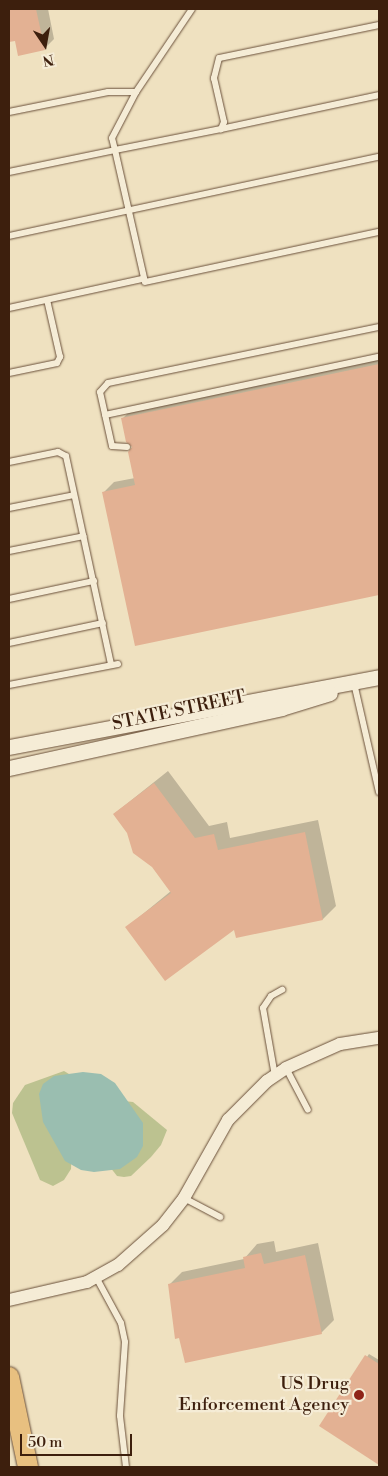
<!DOCTYPE html>
<html>
<head>
<meta charset="utf-8">
<style>
	body { margin:0 }
	#map { position:relative; width:388px; height:1476px; overflow:hidden; background:#efe1c0; font-family:"Libre Bodoni",serif }
	div>[style] { position:absolute }
	.green>* { inset:0; background:#bcc290 }
	.water>* { inset:0; background:#9abeb0 }
	.shadow>* { inset:0; background:#0003 }
	.building>* { inset:0; background:#e3b193 }
	.roads { filter:drop-shadow(0 0 1px #6a503a) drop-shadow(0 0 1px #6a503a) }
	.service>* { height:6px; margin:-3px; padding:0 3px; transform-origin:3px; border-radius:3px; background:#f5ecd6 }
	.minor>* { height:12px; margin:-6px; padding:0 6px; transform-origin:6px; border-radius:6px; background:#f5ecd6 }
	.tertiary>* { height:15px; margin:-7.5px; padding:0 7.5px; transform-origin:7.5px; border-radius:7.5px; background:#f5ecd6 }
	.primary>* { height:20px; margin:-10px; padding:0 10px; transform-origin:10px; border-radius:10px; background:#e8c080 }
	.dots>* { width:14px; height:14px; translate:-50% -50%; box-sizing:border-box; border:2px solid #f5ecd6; border-radius:50% }
	span { translate:-50% -50%; white-space:nowrap; text-align:center; line-height:1.15; -webkit-text-stroke:4.5px #f5ecd6; paint-order:stroke }
	.street-label { font-size:18px; color:#3d1f0d }
	.poi-label { font-size:18px; color:#3d1f0d }
	.right { translate:-100% -50%; text-align:right }
	.frame { position:absolute; inset:0; border:10px solid #3d1f0d; pointer-events:none }
	.north { position:absolute; left:20px; top:20px; width:50px; height:50px; -webkit-text-stroke:4px #f5ecd6; paint-order:stroke; rotate:168deg; font-size:14px; font-weight:700; line-height:20px; text-align:center; color:#3d1f0d }
	.north::after { content:''; display:block; margin:auto; width:18px; height:22px; background:#3d1f0d; clip-path:polygon(50% 0,100% 100%,50% 72%,0 100%) }
	.scale { position:absolute; left:20px; top:1434px; width:112px; height:22px; box-sizing:border-box; border:2px solid #3d1f0d; border-top:0; padding-left:6px; font-size:15px; line-height:18px; white-space:nowrap; color:#3d1f0d; -webkit-text-stroke:4px #f5ecd6; paint-order:stroke }
</style>
</head>
<body>
<div id="map">
	<div class="green">
		<div style="clip-path:polygon(64px 1071px,74px 1077px,71px 1169px,64px 1180px,53px 1186px,40px 1180px,12px 1113px,13px 1103px,25px 1085px)"></div>
		<div style="clip-path:polygon(124px 1101px,133px 1102px,167px 1130px,161px 1145px,151px 1157px,131px 1176px,124px 1177px,117px 1176px,110px 1167px)"></div>
	</div>
	<div class="water">
		<div style="clip-path:polygon(83px 1072px,101px 1074px,115px 1083px,143px 1123px,143px 1146px,137px 1157px,120px 1169px,94px 1172px,81px 1170px,65px 1161px,43px 1122px,39px 1094px,43px 1084px,54px 1076px)"></div>
	</div>
	<div class="shadow">
		<div style="clip-path:polygon(9px 9px,48px 9px,54px 39px,44px 49px,16px 39px,9px 40px)"></div>
		<div style="clip-path:polygon(379px 357px,379px 594px,136px 645px,104px 492px,114px 482px,135px 478px,134px 447px,123px 418px,133px 408px)"></div>
		<div style="clip-path:polygon(168px 771px,209px 826px,227px 822px,230px 838px,318px 820px,336px 906px,323px 919px,127px 927px,171px 891px,114px 814px)"></div>
		<div style="clip-path:polygon(274px 1241px,276px 1252px,318px 1243px,334px 1320px,321px 1333px,169px 1285px,182px 1272px,244px 1259px,257px 1244px)"></div>
		<div style="clip-path:polygon(369px 1354px,379px 1360px,379px 1463px,321px 1426px)"></div>
	</div>
	<div class="building">
		<div style="clip-path:polygon(9px 9px,36px 9px,45px 50px,18px 56px,15px 41px,9px 42px)"></div>
		<div style="clip-path:polygon(379px 364px,379px 595px,135px 646px,102px 492px,135px 485px,128px 452px,132px 447px,126px 442px,121px 418px)"></div>
		<div style="clip-path:polygon(154px 783px,195px 838px,214px 834px,218px 850px,305px 832px,323px 920px,236px 938px,234px 930px,165px 981px,125px 927px,171px 893px,152px 867px,133px 853px,127px 833px,113px 814px)"></div>
		<div style="clip-path:polygon(261px 1253px,264px 1264px,305px 1255px,322px 1334px,185px 1363px,179px 1338px,175px 1339px,168px 1284px,245px 1268px,243px 1257px)"></div>
		<div style="clip-path:polygon(365px 1355px,379px 1364px,379px 1465px,319px 1426px)"></div>
	</div>
	<div class="roads">
		<div class="service">
			<div style="left:379px;top:25px;width:163px;rotate:168.3deg"></div>
			<div style="left:219px;top:58px;width:21px;rotate:104deg"></div>
			<div style="left:214px;top:78px;width:45px;rotate:77.2deg"></div>
			<div style="left:224px;top:122px;width:8px;rotate:113deg"></div>
			<div style="left:221px;top:129px;width:108px;rotate:168.8deg"></div>
			<div style="left:115px;top:150px;width:135px;rotate:77.2deg"></div>
			<div style="left:145px;top:282px;width:239px;rotate:-12.1deg"></div>
			<div style="left:9px;top:112px;width:101px;rotate:-11.4deg"></div>
			<div style="left:108px;top:92px;width:28px"></div>
			<div style="left:221px;top:129px;width:162px;rotate:-12.1deg"></div>
			<div style="left:9px;top:172px;width:108px;rotate:-11.7deg"></div>
			<div style="left:115px;top:150px;width:12px;rotate:-104deg"></div>
			<div style="left:112px;top:138px;width:52px;rotate:-62.4deg"></div>
			<div style="left:136px;top:92px;width:100px;rotate:-56deg"></div>
			<div style="left:9px;top:236px;width:378px;rotate:-12.1deg"></div>
			<div style="left:9px;top:308px;width:136px;rotate:-12.3deg"></div>
			<div style="left:9px;top:373px;width:49px;rotate:-11.8deg"></div>
			<div style="left:57px;top:363px;width:7px;rotate:-63deg"></div>
			<div style="left:60px;top:357px;width:58px;rotate:-102.8deg"></div>
			<div style="left:105px;top:415px;width:280px;rotate:-12deg"></div>
			<div style="left:127px;top:447px;width:15px;rotate:-176deg"></div>
			<div style="left:112px;top:446px;width:55px;rotate:-102.5deg"></div>
			<div style="left:100px;top:392px;width:12px;rotate:-48deg"></div>
			<div style="left:108px;top:383px;width:277px;rotate:-11.7deg"></div>
			<div style="left:9px;top:462px;width:50px;rotate:-11.5deg"></div>
			<div style="left:58px;top:452px;width:9px;rotate:27deg"></div>
			<div style="left:66px;top:456px;width:213px;rotate:77.8deg"></div>
			<div style="left:9px;top:508px;width:66px;rotate:-11.3deg"></div>
			<div style="left:9px;top:551px;width:76px;rotate:-11.3deg"></div>
			<div style="left:9px;top:599px;width:87px;rotate:-12deg"></div>
			<div style="left:9px;top:643px;width:96px;rotate:-12deg"></div>
			<div style="left:354px;top:683px;width:112px;rotate:77.1deg"></div>
			<div style="left:9px;top:685px;width:111px;rotate:-10.9deg"></div>
			<div style="left:286px;top:1068px;width:47px;rotate:62.4deg"></div>
			<div style="left:275px;top:1076px;width:69px;rotate:-100deg"></div>
			<div style="left:263px;top:1008px;width:14px;rotate:-56deg"></div>
			<div style="left:271px;top:996px;width:13px;rotate:-29deg"></div>
			<div style="left:184px;top:1198px;width:41px;rotate:27.8deg"></div>
			<div style="left:96px;top:1277px;width:52px;rotate:61.5deg"></div>
			<div style="left:121px;top:1323px;width:19px;rotate:78deg"></div>
			<div style="left:125px;top:1342px;width:74px;rotate:93.9deg"></div>
			<div style="left:120px;top:1416px;width:51px;rotate:83.3deg"></div>
		</div>
		<div class="minor">
			<div style="left:9px;top:1300px;width:80px;rotate:-13deg"></div>
			<div style="left:87px;top:1282px;width:35px;rotate:-29deg"></div>
			<div style="left:118px;top:1265px;width:60px;rotate:-41.6deg"></div>
			<div style="left:163px;top:1225px;width:34px;rotate:-52deg"></div>
			<div style="left:184px;top:1198px;width:90px;rotate:-60.6deg"></div>
			<div style="left:228px;top:1120px;width:55px;rotate:-45deg"></div>
			<div style="left:267px;top:1081px;width:23px;rotate:-34deg"></div>
			<div style="left:286px;top:1068px;width:59px;rotate:-24deg"></div>
			<div style="left:340px;top:1044px;width:39px;rotate:-9deg"></div>
		</div>
		<div class="tertiary">
			<div style="left:9px;top:747px;width:377px;rotate:-10.7deg"></div>
			<div style="left:9px;top:768px;width:279px;rotate:-12.4deg"></div>
			<div style="left:281px;top:708px;width:51px;rotate:-17deg"></div>
		</div>
		<div class="primary">
			<div style="left:9px;top:1377px;width:92px;rotate:78.1deg"></div>
		</div>
	</div>
	<div class="dots">
		<div style="left:359px;top:1395px;background:#8f2418"></div>
	</div>
	<div class="street-label">
		<span style="left:179px;top:711px;rotate:-12deg">STATE STREET</span>
	</div>
	<div class="poi-label">
		<span class="right" style="left:349px;top:1395px">US Drug<br>Enforcement Agency</span>
	</div>
	<div class="frame"></div>
	<div class="north">N</div>
	<div class="scale">50 m</div>
</div>
</body>
</html>
